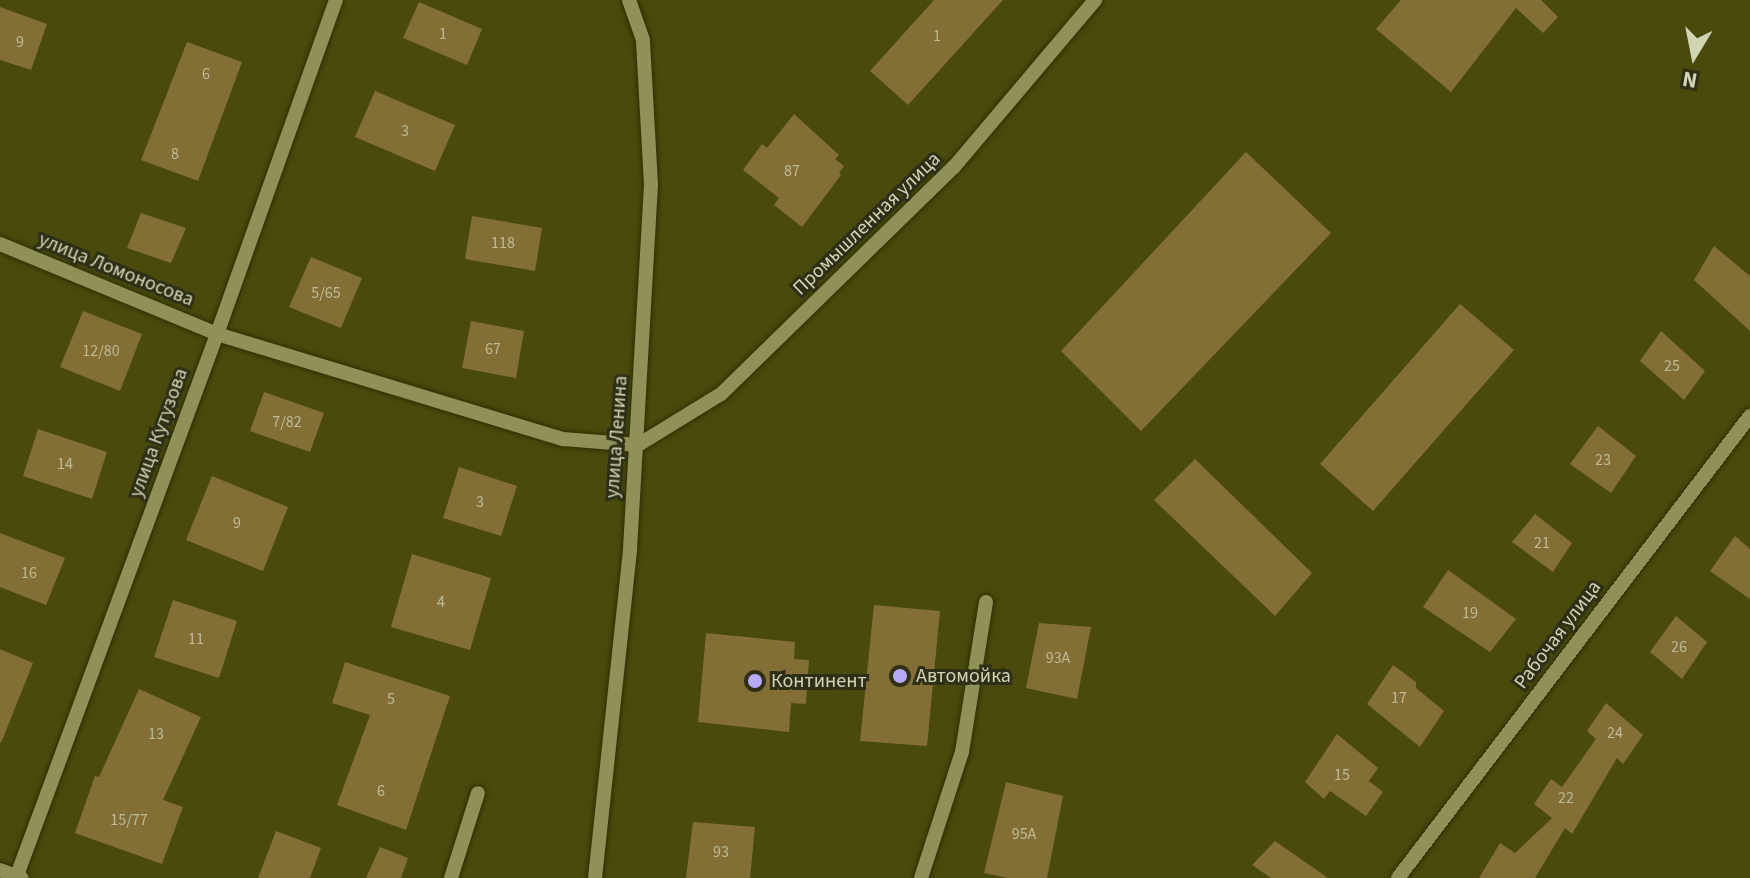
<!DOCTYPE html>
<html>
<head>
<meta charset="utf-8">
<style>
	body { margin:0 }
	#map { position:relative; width:1750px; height:878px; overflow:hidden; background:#494a0c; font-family:"Source Sans 3",sans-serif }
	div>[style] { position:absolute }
	.building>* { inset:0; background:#836f36 }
	.roads { filter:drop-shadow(0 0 2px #2f2f01) drop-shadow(0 0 2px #2f2f01) }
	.minor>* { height:14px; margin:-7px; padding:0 7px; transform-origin:7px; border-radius:7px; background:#8f9157 }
	.dots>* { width:22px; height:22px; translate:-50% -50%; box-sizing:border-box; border:4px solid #2e2f16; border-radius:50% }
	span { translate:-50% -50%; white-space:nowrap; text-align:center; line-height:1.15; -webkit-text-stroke:6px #2e2f16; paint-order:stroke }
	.number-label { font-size:16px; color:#bebb96 }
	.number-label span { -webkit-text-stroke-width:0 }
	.street-label { font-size:20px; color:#d2d4b6 }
	.poi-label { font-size:20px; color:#d2d4b6 }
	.left { translate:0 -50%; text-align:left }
	.north { position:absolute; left:1654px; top:16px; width:80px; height:80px; -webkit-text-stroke:6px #2e2f16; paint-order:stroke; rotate:190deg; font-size:22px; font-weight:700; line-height:32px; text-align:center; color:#d2d4b6 }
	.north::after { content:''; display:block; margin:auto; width:28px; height:36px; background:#d2d4b6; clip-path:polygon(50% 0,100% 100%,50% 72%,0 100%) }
</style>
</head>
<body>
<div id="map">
	<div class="building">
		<div style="clip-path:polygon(934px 0,1003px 0,908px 105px,870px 71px)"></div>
		<div style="clip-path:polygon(1401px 0,1541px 0,1558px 17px,1543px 33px,1516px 8px,1451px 92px,1376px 29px)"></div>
		<div style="clip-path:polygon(419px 2px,482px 29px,467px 65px,403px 38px)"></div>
		<div style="clip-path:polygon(0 7px,47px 24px,31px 70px,0 60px)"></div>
		<div style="clip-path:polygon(187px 42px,242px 62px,198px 181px,141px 160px)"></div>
		<div style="clip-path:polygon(375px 91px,455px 125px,435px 171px,355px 137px)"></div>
		<div style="clip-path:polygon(794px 114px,839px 155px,835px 159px,844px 166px,839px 173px,841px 175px,802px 227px,774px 205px,779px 198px,743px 170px,762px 144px,767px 148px)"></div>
		<div style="clip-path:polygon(1246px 152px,1331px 233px,1141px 431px,1061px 351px)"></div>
		<div style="clip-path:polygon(141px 213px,186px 228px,171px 263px,127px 248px)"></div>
		<div style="clip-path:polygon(472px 216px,542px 228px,535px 271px,465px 259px)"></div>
		<div style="clip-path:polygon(1714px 246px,1750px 276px,1750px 331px,1694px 280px)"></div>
		<div style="clip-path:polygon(311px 257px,362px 278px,341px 328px,289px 307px)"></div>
		<div style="clip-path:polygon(1460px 304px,1514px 350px,1373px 511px,1320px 464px)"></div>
		<div style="clip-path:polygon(83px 311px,142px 334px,120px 391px,60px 367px)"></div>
		<div style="clip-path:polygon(471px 321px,524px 331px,516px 378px,462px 368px)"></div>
		<div style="clip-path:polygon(1661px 331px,1705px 371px,1684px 400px,1640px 361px)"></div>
		<div style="clip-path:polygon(264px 392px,324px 413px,310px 452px,250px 431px)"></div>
		<div style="clip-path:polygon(1598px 426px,1636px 456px,1611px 493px,1570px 464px)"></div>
		<div style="clip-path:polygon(38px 429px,107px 452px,92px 499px,23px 476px)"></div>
		<div style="clip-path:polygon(1195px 459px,1312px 573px,1275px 616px,1154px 500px)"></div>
		<div style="clip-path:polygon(459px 467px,517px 486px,501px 536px,443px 518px)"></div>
		<div style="clip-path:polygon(212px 476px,288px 507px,263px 571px,186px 540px)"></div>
		<div style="clip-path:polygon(1535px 514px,1572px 543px,1553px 572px,1512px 542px)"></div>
		<div style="clip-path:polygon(0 533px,65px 558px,46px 605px,0 587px)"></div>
		<div style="clip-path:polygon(1735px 536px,1750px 549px,1750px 599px,1710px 571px)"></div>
		<div style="clip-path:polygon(412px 554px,491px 578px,470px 650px,391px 627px)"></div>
		<div style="clip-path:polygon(1448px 570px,1516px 619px,1490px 652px,1423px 607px)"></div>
		<div style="clip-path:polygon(173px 600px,237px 621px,219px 678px,154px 657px)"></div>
		<div style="clip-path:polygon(874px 605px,940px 611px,927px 746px,860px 741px)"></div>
		<div style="clip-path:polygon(1676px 616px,1707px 642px,1682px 679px,1650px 652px)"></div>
		<div style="clip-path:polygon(1039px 623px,1091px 627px,1077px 699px,1026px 688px)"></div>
		<div style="clip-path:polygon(706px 633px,795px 642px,794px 659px,809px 660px,806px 704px,791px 703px,789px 732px,698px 722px)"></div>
		<div style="clip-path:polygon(0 649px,33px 663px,1px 743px,0 742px)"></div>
		<div style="clip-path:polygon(345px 662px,450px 696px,406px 830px,337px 805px,370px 715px,332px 703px)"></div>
		<div style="clip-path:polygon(1393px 665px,1416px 682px,1416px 688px,1444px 711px,1420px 747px,1367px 704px)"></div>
		<div style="clip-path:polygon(139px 689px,201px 717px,163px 800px,183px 807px,162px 864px,75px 833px,95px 776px,99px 777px)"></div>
		<div style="clip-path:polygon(1606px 703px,1643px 735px,1623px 764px,1617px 758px,1572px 834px,1565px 828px,1535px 878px,1479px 878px,1500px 843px,1515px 853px,1552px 818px,1534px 804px,1551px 779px,1562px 787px,1596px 739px,1587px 731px)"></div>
		<div style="clip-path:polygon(1337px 734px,1378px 768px,1369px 781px,1383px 792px,1366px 816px,1330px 791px,1324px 799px,1305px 782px)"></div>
		<div style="clip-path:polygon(1006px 782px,1063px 796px,1047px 878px,1008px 878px,984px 873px)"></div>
		<div style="clip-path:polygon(693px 822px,755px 827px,750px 878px,686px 878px)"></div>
		<div style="clip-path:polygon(276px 831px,321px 848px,310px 878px,258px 878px)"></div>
		<div style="clip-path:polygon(1275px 841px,1328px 878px,1271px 878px,1252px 865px)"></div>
		<div style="clip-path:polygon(380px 847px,408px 858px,401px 878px,366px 878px)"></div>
	</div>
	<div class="roads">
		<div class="minor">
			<div style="left:0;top:244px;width:235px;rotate:22.5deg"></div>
			<div style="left:217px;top:334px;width:362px;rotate:16.9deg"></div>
			<div style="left:563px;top:439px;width:75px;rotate:4.6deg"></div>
			<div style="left:638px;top:445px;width:97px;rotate:-31.6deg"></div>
			<div style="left:721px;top:394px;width:325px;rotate:-44.3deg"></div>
			<div style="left:954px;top:167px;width:219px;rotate:-49.8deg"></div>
			<div style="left:0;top:870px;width:23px;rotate:20deg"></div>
			<div style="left:16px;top:878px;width:580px;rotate:-69.72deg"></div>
			<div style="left:217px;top:334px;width:355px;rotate:-70.4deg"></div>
			<div style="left:451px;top:878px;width:89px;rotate:-72.4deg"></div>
			<div style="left:595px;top:878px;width:331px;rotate:-83.9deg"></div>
			<div style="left:630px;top:549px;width:365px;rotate:-86.7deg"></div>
			<div style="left:651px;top:185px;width:145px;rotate:-93.2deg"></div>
			<div style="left:643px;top:40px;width:42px;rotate:-109.3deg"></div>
			<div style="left:921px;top:878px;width:133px;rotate:-72deg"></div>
			<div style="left:962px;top:752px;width:152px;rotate:-80.9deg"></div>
			<div style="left:1398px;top:878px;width:581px;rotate:-52.7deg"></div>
		</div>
	</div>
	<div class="dots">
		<div style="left:900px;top:676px;background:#b7abf8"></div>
		<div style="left:755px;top:681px;background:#b7abf8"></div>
	</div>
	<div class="number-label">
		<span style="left:443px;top:34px">1</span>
		<span style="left:937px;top:36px">1</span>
		<span style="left:20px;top:42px">9</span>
		<span style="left:206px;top:74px">6</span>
		<span style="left:405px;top:131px">3</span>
		<span style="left:175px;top:154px">8</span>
		<span style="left:792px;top:171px">87</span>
		<span style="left:503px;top:243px">118</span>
		<span style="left:326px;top:293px">5/65</span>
		<span style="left:493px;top:349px">67</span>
		<span style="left:101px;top:351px">12/80</span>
		<span style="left:1672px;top:366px">25</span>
		<span style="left:287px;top:422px">7/82</span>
		<span style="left:1603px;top:460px">23</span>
		<span style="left:65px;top:464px">14</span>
		<span style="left:480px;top:502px">3</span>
		<span style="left:237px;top:523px">9</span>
		<span style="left:1542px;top:543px">21</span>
		<span style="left:29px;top:573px">16</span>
		<span style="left:441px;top:602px">4</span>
		<span style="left:1470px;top:613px">19</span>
		<span style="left:196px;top:639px">11</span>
		<span style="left:1679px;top:647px">26</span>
		<span style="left:1058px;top:658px">93А</span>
		<span style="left:1399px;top:698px">17</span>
		<span style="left:391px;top:699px">5</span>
		<span style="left:1615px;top:733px">24</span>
		<span style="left:156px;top:734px">13</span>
		<span style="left:1342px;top:775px">15</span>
		<span style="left:381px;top:791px">6</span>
		<span style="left:1566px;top:798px">22</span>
		<span style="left:129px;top:820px">15/77</span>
		<span style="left:1024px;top:834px">95А</span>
		<span style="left:721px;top:852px">93</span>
	</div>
	<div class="street-label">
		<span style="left:867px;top:224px;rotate:-44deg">Промышленная улица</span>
		<span style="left:116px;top:270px;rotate:22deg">улица Ломоносова</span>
		<span style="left:159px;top:433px;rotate:-70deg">улица Кутузова</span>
		<span style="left:617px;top:437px;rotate:-86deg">улица Ленина</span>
		<span style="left:1558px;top:635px;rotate:-53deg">Рабочая улица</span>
	</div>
	<div class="poi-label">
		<span class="left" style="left:916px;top:676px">Автомойка</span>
		<span class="left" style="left:771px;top:681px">Континент</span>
	</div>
	<div class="north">N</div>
</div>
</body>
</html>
